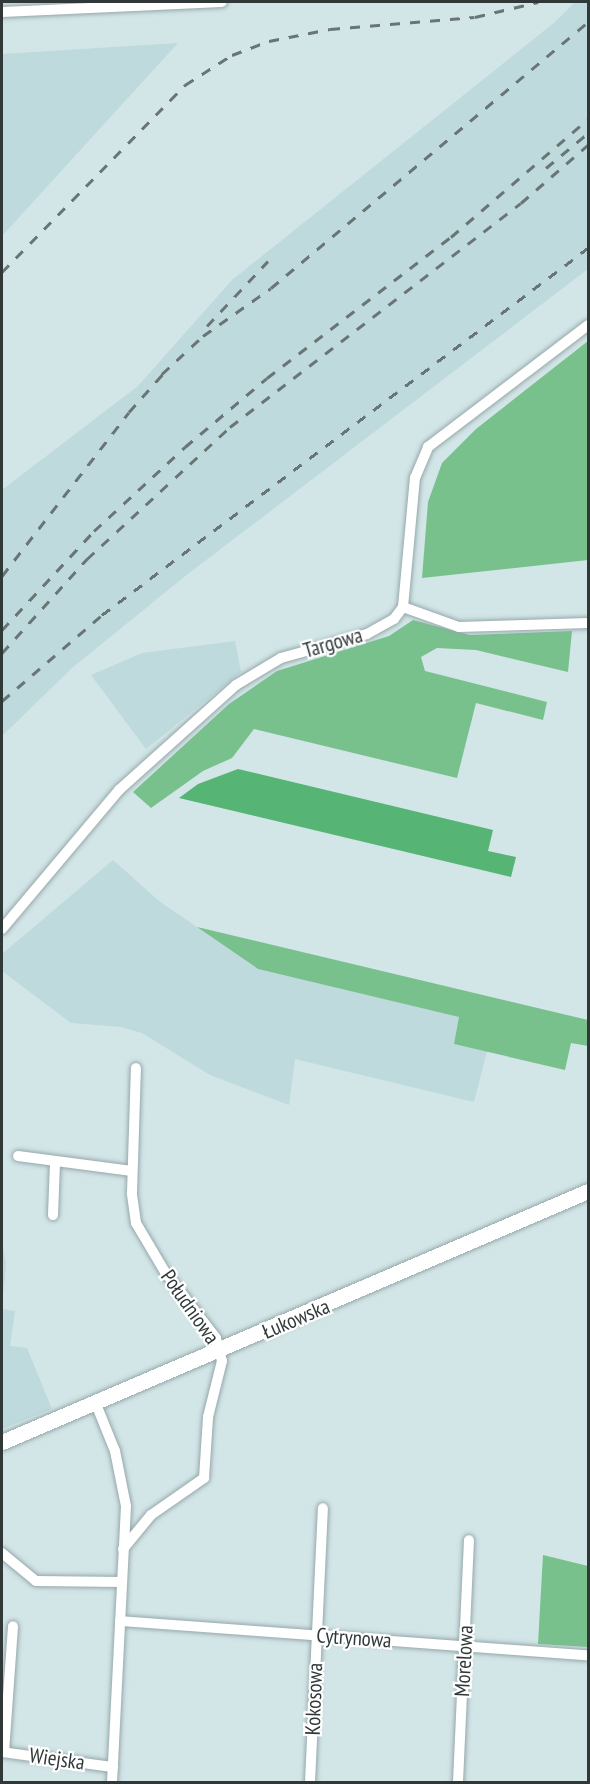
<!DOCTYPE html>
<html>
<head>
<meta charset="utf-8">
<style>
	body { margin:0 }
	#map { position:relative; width:590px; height:1784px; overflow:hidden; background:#d2e5e7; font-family:"PT Sans Narrow",sans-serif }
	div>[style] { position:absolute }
	.built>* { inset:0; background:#bedadc }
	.green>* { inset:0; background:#78c18d }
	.forest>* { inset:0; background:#56b475 }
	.roads { filter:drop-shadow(0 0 2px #96a8aa) drop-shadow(0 0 2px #96a8aa) }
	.street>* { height:10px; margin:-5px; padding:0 5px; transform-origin:5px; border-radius:5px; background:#fff }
	.secondary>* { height:15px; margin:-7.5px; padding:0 7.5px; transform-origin:7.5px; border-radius:7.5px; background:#fff }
	.rail>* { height:3px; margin-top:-1.5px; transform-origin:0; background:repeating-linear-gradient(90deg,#697575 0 10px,transparent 0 20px) }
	span { translate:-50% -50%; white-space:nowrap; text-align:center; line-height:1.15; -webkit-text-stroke:4.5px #fff; paint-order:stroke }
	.street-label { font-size:21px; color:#303838 }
	.frame { position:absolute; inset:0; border:3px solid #303838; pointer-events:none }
</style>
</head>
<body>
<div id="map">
	<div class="built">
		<div style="clip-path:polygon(575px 2px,588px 2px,588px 269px,184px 577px,72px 668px,2px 736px,2px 490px,138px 386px,232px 280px,555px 22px)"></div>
		<div style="clip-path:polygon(178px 43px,2px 236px,2px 54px)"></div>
		<div style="clip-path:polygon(235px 641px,241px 672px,146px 749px,91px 675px,142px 653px)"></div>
		<div style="clip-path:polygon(113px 860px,159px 901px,258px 969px,460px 1017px,454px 1044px,487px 1051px,474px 1102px,295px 1059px,289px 1105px,210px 1075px,142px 1033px,121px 1027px,71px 1023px,2px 971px,2px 954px)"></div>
		<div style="clip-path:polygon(2px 1241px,6px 1264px,2px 1309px,15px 1311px,10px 1346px,27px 1348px,52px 1409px,2px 1429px)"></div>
	</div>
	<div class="green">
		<div style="clip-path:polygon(588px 341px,588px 560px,422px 578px,428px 502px,442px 463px,476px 429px)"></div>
		<div style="clip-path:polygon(413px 620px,470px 635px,572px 631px,568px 672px,476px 650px,437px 648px,421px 657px,425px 671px,547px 702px,543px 720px,476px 703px,457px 778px,254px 729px,232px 758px,203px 771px,151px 808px,133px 792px,229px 704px,277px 671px,389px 636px)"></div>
		<div style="clip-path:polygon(197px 927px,588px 1020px,588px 1046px,571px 1043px,565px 1070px,454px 1044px,459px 1017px,258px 969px)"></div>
		<div style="clip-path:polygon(543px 1555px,588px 1566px,588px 1647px,538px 1644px)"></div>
	</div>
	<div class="forest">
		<div style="clip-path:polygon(238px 769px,493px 830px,488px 851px,516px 857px,511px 877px,179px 798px,198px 784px)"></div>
	</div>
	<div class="roads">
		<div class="street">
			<div style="left:2px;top:12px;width:220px;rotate:-2.6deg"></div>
			<div style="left:403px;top:607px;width:59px;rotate:19.7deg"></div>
			<div style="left:459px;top:627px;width:129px;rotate:-1.8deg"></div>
			<div style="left:2px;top:929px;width:182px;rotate:-49.9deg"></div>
			<div style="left:119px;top:790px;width:157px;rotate:-41.9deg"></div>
			<div style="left:236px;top:685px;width:52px;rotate:-31deg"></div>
			<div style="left:281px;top:658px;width:89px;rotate:-15.6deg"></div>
			<div style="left:367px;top:634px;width:31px;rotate:-29deg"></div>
			<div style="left:394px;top:619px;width:15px;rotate:-53deg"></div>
			<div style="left:403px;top:607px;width:130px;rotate:-84.7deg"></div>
			<div style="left:415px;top:478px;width:34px;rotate:-67deg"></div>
			<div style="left:428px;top:447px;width:201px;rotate:-37.3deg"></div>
			<div style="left:18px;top:1156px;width:115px;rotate:7.5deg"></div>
			<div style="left:53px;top:1215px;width:53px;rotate:-87.8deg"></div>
			<div style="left:96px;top:1404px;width:51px;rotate:68deg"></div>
			<div style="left:115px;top:1451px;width:56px;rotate:78.7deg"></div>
			<div style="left:126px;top:1506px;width:276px;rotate:92.9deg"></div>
			<div style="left:123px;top:1549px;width:44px;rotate:-50.5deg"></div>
			<div style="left:151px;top:1515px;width:65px;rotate:-34.9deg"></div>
			<div style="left:204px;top:1478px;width:61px;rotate:-86.2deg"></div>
			<div style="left:208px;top:1417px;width:58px;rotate:-76deg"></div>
			<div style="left:222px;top:1361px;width:24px;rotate:-105deg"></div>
			<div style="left:216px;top:1338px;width:83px;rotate:-127.7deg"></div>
			<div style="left:165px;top:1272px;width:57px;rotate:-120.6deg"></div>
			<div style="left:136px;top:1223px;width:30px;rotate:-98deg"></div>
			<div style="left:132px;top:1193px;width:125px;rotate:-88.2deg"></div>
			<div style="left:2px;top:1553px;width:44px;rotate:39.5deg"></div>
			<div style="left:36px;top:1581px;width:86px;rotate:0.7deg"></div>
			<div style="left:120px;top:1621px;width:469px;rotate:4.2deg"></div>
			<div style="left:2px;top:1752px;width:112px;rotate:7.7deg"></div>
			<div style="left:4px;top:1752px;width:126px;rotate:-85.9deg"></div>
			<div style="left:310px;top:1782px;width:274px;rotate:-87.3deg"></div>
			<div style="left:458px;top:1782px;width:242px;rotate:-87.4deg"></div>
		</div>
		<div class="secondary">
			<div style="left:2px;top:1442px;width:637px;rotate:-23.19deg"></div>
		</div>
	</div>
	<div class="rail">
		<div style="left:546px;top:168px;width:55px;rotate:-39.8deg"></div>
		<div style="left:2px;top:272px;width:262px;rotate:-45.6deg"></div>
		<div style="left:185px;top:85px;width:56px;rotate:-32.6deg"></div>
		<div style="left:232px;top:55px;width:40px;rotate:-21deg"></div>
		<div style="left:269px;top:41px;width:62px;rotate:-11.1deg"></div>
		<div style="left:330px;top:29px;width:145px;rotate:-4.7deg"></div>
		<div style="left:475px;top:17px;width:65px;rotate:-13.4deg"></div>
		<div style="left:207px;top:326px;width:89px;rotate:-46.8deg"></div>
		<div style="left:162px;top:374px;width:56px;rotate:-42.8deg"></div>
		<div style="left:203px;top:336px;width:83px;rotate:-35.2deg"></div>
		<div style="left:271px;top:288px;width:414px;rotate:-40deg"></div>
		<div style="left:2px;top:576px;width:207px;rotate:-52.2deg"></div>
		<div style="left:129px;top:412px;width:59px;rotate:-48.4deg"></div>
		<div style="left:2px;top:630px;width:135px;rotate:-47.1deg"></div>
		<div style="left:94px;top:531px;width:124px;rotate:-42.7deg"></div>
		<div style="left:185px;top:447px;width:107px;rotate:-40.1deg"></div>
		<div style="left:267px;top:378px;width:232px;rotate:-37.5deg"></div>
		<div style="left:451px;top:237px;width:181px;rotate:-40.7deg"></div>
		<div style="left:2px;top:653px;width:127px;rotate:-47.9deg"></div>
		<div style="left:87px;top:559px;width:195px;rotate:-42.7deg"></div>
		<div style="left:230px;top:427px;width:367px;rotate:-37.6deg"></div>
		<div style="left:521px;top:203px;width:89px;rotate:-40.9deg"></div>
		<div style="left:2px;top:701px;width:132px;rotate:-40.7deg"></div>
		<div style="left:102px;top:615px;width:609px;rotate:-37.06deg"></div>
	</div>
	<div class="street-label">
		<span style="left:333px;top:643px;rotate:-16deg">Targowa</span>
		<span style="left:190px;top:1307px;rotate:55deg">Południowa</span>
		<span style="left:296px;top:1319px;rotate:-23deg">Łukowska</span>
		<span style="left:354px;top:1638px;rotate:4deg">Cytrynowa</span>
		<span style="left:464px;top:1661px;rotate:-87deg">Morelowa</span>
		<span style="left:314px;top:1699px;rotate:-88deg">Kokosowa</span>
		<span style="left:57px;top:1759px;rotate:8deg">Wiejska</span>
	</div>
	<div class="frame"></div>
</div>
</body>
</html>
